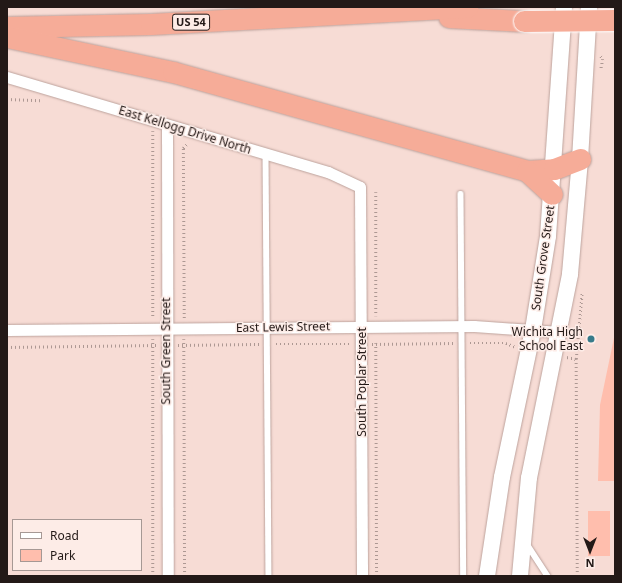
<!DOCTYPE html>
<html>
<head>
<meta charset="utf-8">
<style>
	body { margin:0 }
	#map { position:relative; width:622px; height:583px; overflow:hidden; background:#f7dcd5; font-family:"Noto Sans",sans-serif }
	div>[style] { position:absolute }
	.green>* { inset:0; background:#ffbead }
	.path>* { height:2.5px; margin-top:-1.25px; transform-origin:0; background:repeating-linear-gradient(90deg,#ad9893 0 1px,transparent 0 4px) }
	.roads { filter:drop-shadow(0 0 1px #bda39d) drop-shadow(0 0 1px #bda39d) }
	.lane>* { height:5.5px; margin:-2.75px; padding:0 2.75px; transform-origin:2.75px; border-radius:2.75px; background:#fff }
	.street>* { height:11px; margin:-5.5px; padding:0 5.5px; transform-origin:5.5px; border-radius:5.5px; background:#fff }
	.secondary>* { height:16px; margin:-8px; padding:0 8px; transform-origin:8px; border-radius:8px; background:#fff }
	.highway>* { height:21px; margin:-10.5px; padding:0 10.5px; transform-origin:10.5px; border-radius:10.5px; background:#f6ac98 }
	.bridges { filter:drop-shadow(0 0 1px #fff) drop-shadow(0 0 1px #fff) }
	.highway-bridge>* { height:21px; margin:-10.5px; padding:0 10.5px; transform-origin:10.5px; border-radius:10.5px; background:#f6ac98 }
	.dots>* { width:11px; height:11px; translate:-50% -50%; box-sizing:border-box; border:2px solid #fdece7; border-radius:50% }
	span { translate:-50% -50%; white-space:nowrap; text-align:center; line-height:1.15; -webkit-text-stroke:3px #fdece7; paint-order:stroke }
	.shield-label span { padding:1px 3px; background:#fdece7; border:1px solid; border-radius:3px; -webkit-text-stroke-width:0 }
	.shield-label { font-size:11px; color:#231917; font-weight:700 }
	.street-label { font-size:12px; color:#231917 }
	.poi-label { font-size:12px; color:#231917 }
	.right { translate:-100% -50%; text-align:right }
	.frame { position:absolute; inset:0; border:8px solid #231917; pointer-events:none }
	.legend { position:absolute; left:12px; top:519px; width:130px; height:52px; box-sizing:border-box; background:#fdece7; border:1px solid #a69894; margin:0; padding:5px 7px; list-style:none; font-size:12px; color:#231917 }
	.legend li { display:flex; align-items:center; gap:8px; height:20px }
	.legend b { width:20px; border:1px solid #a69894 }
	.north { position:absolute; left:570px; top:531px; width:40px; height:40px; -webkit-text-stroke:3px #fdece7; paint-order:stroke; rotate:180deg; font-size:11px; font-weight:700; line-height:16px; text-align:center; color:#231917 }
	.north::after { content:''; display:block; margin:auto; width:14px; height:18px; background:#231917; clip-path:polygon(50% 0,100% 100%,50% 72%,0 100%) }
</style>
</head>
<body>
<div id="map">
	<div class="green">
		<div style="clip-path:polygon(615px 333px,615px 481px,598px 481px,600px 405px)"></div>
		<div style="clip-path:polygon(588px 511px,610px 511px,610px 556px,588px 556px)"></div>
	</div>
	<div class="path">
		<div style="left:601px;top:56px;width:4px;rotate:56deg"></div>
		<div style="left:603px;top:59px;width:10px;rotate:101deg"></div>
		<div style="left:7px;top:99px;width:33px;rotate:2deg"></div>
		<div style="left:153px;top:131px;width:187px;rotate:90deg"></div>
		<div style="left:376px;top:192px;width:124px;rotate:90deg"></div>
		<div style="left:184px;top:318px;width:170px;rotate:-90.3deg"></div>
		<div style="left:183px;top:148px;width:7px;rotate:-45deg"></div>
		<div style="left:153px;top:339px;width:237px;rotate:90deg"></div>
		<div style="left:184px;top:339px;width:237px;rotate:89.8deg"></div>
		<div style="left:376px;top:343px;width:233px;rotate:89.8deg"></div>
		<div style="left:470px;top:343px;width:36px"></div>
		<div style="left:506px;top:343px;width:11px;rotate:22deg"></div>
		<div style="left:276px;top:344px;width:75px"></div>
		<div style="left:372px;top:344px;width:83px;rotate:-0.7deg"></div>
		<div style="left:178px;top:345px;width:81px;rotate:-0.7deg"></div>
		<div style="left:7px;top:347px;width:150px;rotate:-0.8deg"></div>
		<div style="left:567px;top:357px;width:9px;rotate:13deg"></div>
		<div style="left:577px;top:572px;width:213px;rotate:-90.3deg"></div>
		<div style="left:576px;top:359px;width:67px;rotate:-84.9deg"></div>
	</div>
	<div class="roads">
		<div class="lane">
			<div style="left:266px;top:154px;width:422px;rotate:89.6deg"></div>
			<div style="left:461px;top:194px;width:382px;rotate:89.6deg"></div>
			<div style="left:527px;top:544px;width:38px;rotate:57deg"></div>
		</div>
		<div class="street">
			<div style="left:7px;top:77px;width:335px;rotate:16.5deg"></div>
			<div style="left:328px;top:172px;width:35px;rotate:25deg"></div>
			<div style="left:360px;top:187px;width:389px;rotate:89.7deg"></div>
			<div style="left:167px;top:125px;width:451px;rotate:89.9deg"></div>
			<div style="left:7px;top:330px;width:467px;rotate:-0.5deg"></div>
			<div style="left:474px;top:326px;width:85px;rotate:4deg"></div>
		</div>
		<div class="secondary">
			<div style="left:487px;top:576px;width:100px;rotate:-81.4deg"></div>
			<div style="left:502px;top:477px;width:150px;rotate:-78.1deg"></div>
			<div style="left:533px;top:330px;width:95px;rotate:-80.9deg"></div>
			<div style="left:548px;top:236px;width:230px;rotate:-86deg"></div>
			<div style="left:520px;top:576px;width:98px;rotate:-84.8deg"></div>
			<div style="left:529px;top:478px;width:208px;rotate:-78.6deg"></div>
			<div style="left:570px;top:274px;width:115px;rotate:-85deg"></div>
			<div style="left:580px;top:159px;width:152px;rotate:-86.6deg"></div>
		</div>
		<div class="highway">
			<div style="left:449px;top:17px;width:75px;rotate:3.1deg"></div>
			<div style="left:7px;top:27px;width:144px;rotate:-1.2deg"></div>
			<div style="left:151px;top:24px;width:317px;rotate:-3.1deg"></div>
			<div style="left:7px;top:37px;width:170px;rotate:11.9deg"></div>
			<div style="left:173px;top:72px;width:368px;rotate:15.6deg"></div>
			<div style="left:527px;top:171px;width:27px;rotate:-4deg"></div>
			<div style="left:554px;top:169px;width:28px;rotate:-21deg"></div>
			<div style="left:527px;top:171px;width:34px;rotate:43deg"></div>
		</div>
	</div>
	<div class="bridges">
		<div class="highway-bridge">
			<div style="left:524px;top:21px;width:91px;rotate:-0.6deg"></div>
		</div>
	</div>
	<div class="dots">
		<div style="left:591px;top:339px;background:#377b8a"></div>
	</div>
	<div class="shield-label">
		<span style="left:191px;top:22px">US 54</span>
	</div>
	<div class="street-label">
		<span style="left:185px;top:130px;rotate:17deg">East Kellogg Drive North</span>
		<span style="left:543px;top:258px;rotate:-82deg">South Grove Street</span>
		<span style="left:283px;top:327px;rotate:-1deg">East Lewis Street</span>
		<span style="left:166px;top:351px;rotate:-90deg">South Green Street</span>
		<span style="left:362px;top:382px;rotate:-90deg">South Poplar Street</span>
	</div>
	<div class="poi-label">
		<span class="right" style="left:583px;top:339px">Wichita High<br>School East</span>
	</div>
	<div class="frame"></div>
	<ul class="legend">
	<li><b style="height:5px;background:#fff"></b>Road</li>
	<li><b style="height:11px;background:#ffbead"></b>Park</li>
	</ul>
	<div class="north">N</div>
</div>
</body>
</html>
